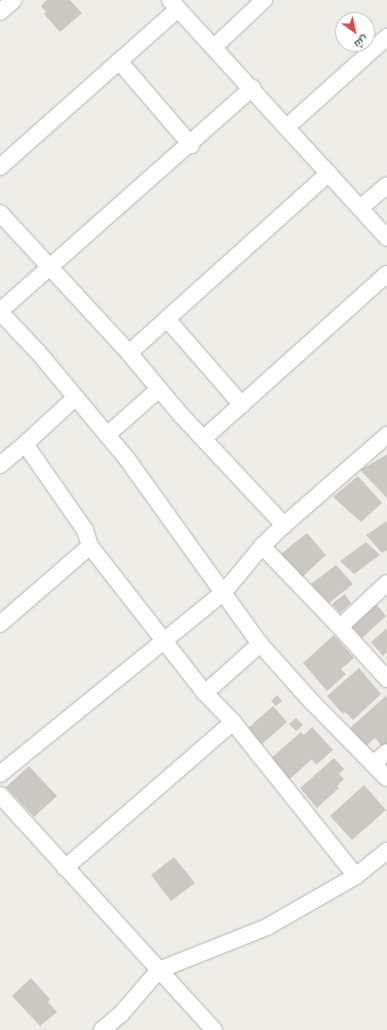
<!DOCTYPE html>
<html>
<head>
<meta charset="utf-8">
<style>
	body { margin:0 }
	#map { position:relative; width:387px; height:1030px; overflow:hidden; background:#efede8; font-family:"Roboto Condensed",Cairo,sans-serif }
	div>[style] { position:absolute }
	.building>* { inset:0; background:#cbc8c4 }
	.roads { filter:drop-shadow(0 0 1px #b3b5b8) drop-shadow(0 0 1px #b3b5b8) }
	.minor>* { height:16px; margin:-8px; padding:0 8px; transform-origin:8px; border-radius:8px; background:#fff }
	span { translate:-50% -50%; white-space:nowrap; text-align:center; line-height:1.15; -webkit-text-stroke:4px #fff; paint-order:stroke }
	.north { position:absolute; left:335px; top:12px; width:40px; height:40px; box-sizing:border-box; background:#fff; border:1px solid #bfc1c2; border-radius:50%; rotate:147deg; font-size:11px; font-weight:700; line-height:16px; text-align:center; color:#5f6366 }
	.north::after { content:''; display:block; margin:auto; width:14px; height:18px; background:#d7474d; clip-path:polygon(50% 0,100% 100%,50% 72%,0 100%) }
</style>
</head>
<body>
<div id="map">
	<div class="building">
		<div style="clip-path:polygon(47px 0,70px 0,82px 13px,60px 32px,44px 14px,46px 12px,41px 6px)"></div>
		<div style="clip-path:polygon(386px 455px,387px 456px,387px 498px,360px 470px)"></div>
		<div style="clip-path:polygon(358px 476px,382px 503px,361px 522px,333px 497px)"></div>
		<div style="clip-path:polygon(387px 521px,387px 550px,382px 553px,366px 535px)"></div>
		<div style="clip-path:polygon(307px 533px,326px 555px,301px 578px,278px 556px)"></div>
		<div style="clip-path:polygon(366px 542px,380px 555px,354px 574px,340px 561px)"></div>
		<div style="clip-path:polygon(336px 565px,353px 584px,329px 603px,311px 584px)"></div>
		<div style="clip-path:polygon(345px 594px,351px 603px,340px 613px,332px 604px)"></div>
		<div style="clip-path:polygon(376px 604px,386px 616px,362px 638px,351px 626px)"></div>
		<div style="clip-path:polygon(387px 628px,387px 652px,383px 656px,371px 642px)"></div>
		<div style="clip-path:polygon(334px 635px,354px 658px,341px 669px,346px 674px,327px 691px,303px 663px)"></div>
		<div style="clip-path:polygon(359px 668px,381px 694px,353px 720px,345px 712px,343px 714px,327px 696px)"></div>
		<div style="clip-path:polygon(277px 695px,282px 701px,276px 706px,271px 701px)"></div>
		<div style="clip-path:polygon(387px 695px,387px 746px,384px 749px,375px 738px,366px 746px,350px 728px)"></div>
		<div style="clip-path:polygon(273px 706px,287px 722px,261px 745px,247px 729px)"></div>
		<div style="clip-path:polygon(296px 718px,303px 725px,296px 731px,289px 724px)"></div>
		<div style="clip-path:polygon(312px 727px,333px 750px,316px 765px,312px 759px,289px 780px,270px 759px,301px 732px,304px 735px)"></div>
		<div style="clip-path:polygon(334px 758px,344px 769px,339px 774px,344px 779px,337px 786px,339px 788px,317px 808px,300px 788px)"></div>
		<div style="clip-path:polygon(29px 766px,57px 796px,34px 817px,6px 787px)"></div>
		<div style="clip-path:polygon(364px 785px,386px 810px,352px 840px,330px 816px)"></div>
		<div style="clip-path:polygon(174px 857px,195px 883px,171px 901px,151px 875px)"></div>
		<div style="clip-path:polygon(31px 978px,50px 999px,48px 1002px,57px 1012px,40px 1026px,12px 996px)"></div>
	</div>
	<div class="roads">
		<div class="minor">
			<div style="left:170px;top:0;width:322px;rotate:47.6deg"></div>
			<div style="left:0;top:12px;width:18px;rotate:-41deg"></div>
			<div style="left:214px;top:47px;width:69px;rotate:-43.2deg"></div>
			<div style="left:119px;top:61px;width:111px;rotate:49.4deg"></div>
			<div style="left:287px;top:127px;width:135px;rotate:-42deg"></div>
			<div style="left:0;top:167px;width:238px;rotate:-41.6deg"></div>
			<div style="left:360px;top:208px;width:35px;rotate:-40deg"></div>
			<div style="left:0;top:213px;width:190px;rotate:47.3deg"></div>
			<div style="left:129px;top:353px;width:81px;rotate:50deg"></div>
			<div style="left:181px;top:415px;width:151px;rotate:46.9deg"></div>
			<div style="left:0;top:311px;width:337px;rotate:-41.5deg"></div>
			<div style="left:0;top:312px;width:55px;rotate:46.5deg"></div>
			<div style="left:38px;top:352px;width:139px;rotate:50.2deg"></div>
			<div style="left:127px;top:459px;width:228px;rotate:54.3deg"></div>
			<div style="left:260px;top:644px;width:79px;rotate:48.1deg"></div>
			<div style="left:313px;top:703px;width:105px;rotate:45.4deg"></div>
			<div style="left:167px;top:319px;width:114px;rotate:48.9deg"></div>
			<div style="left:129px;top:353px;width:269px;rotate:-42deg"></div>
			<div style="left:107px;top:435px;width:69px;rotate:-41.5deg"></div>
			<div style="left:203px;top:439px;width:247px;rotate:-41.9deg"></div>
			<div style="left:25px;top:444px;width:105px;rotate:55.1deg"></div>
			<div style="left:85px;top:530px;width:17px;rotate:73deg"></div>
			<div style="left:90px;top:546px;width:187px;rotate:52deg"></div>
			<div style="left:205px;top:693px;width:40px;rotate:46deg"></div>
			<div style="left:233px;top:722px;width:197px;rotate:51.4deg"></div>
			<div style="left:0;top:465px;width:33px;rotate:-40deg"></div>
			<div style="left:25px;top:444px;width:68px;rotate:-42.6deg"></div>
			<div style="left:262px;top:546px;width:112px;rotate:46.1deg"></div>
			<div style="left:340px;top:627px;width:70px;rotate:47.9deg"></div>
			<div style="left:0;top:624px;width:119px;rotate:-40.9deg"></div>
			<div style="left:340px;top:627px;width:64px;rotate:-43.1deg"></div>
			<div style="left:205px;top:693px;width:74px;rotate:-41.7deg"></div>
			<div style="left:373px;top:764px;width:18px;rotate:-41deg"></div>
			<div style="left:0;top:774px;width:289px;rotate:-39.1deg"></div>
			<div style="left:224px;top:592px;width:60px;rotate:-50.4deg"></div>
			<div style="left:262px;top:546px;width:30px;rotate:-44deg"></div>
			<div style="left:284px;top:525px;width:137px;rotate:-41.1deg"></div>
			<div style="left:0;top:795px;width:318px;rotate:47.7deg"></div>
			<div style="left:65px;top:868px;width:223px;rotate:-41deg"></div>
			<div style="left:102px;top:1030px;width:25px;rotate:-40deg"></div>
			<div style="left:121px;top:1014px;width:58px;rotate:-49.2deg"></div>
			<div style="left:159px;top:970px;width:116px;rotate:-21.7deg"></div>
			<div style="left:267px;top:927px;width:103px;rotate:-29.8deg"></div>
			<div style="left:356px;top:876px;width:40px;rotate:-39deg"></div>
		</div>
	</div>
	<div class="north">ش</div>
</div>
</body>
</html>
